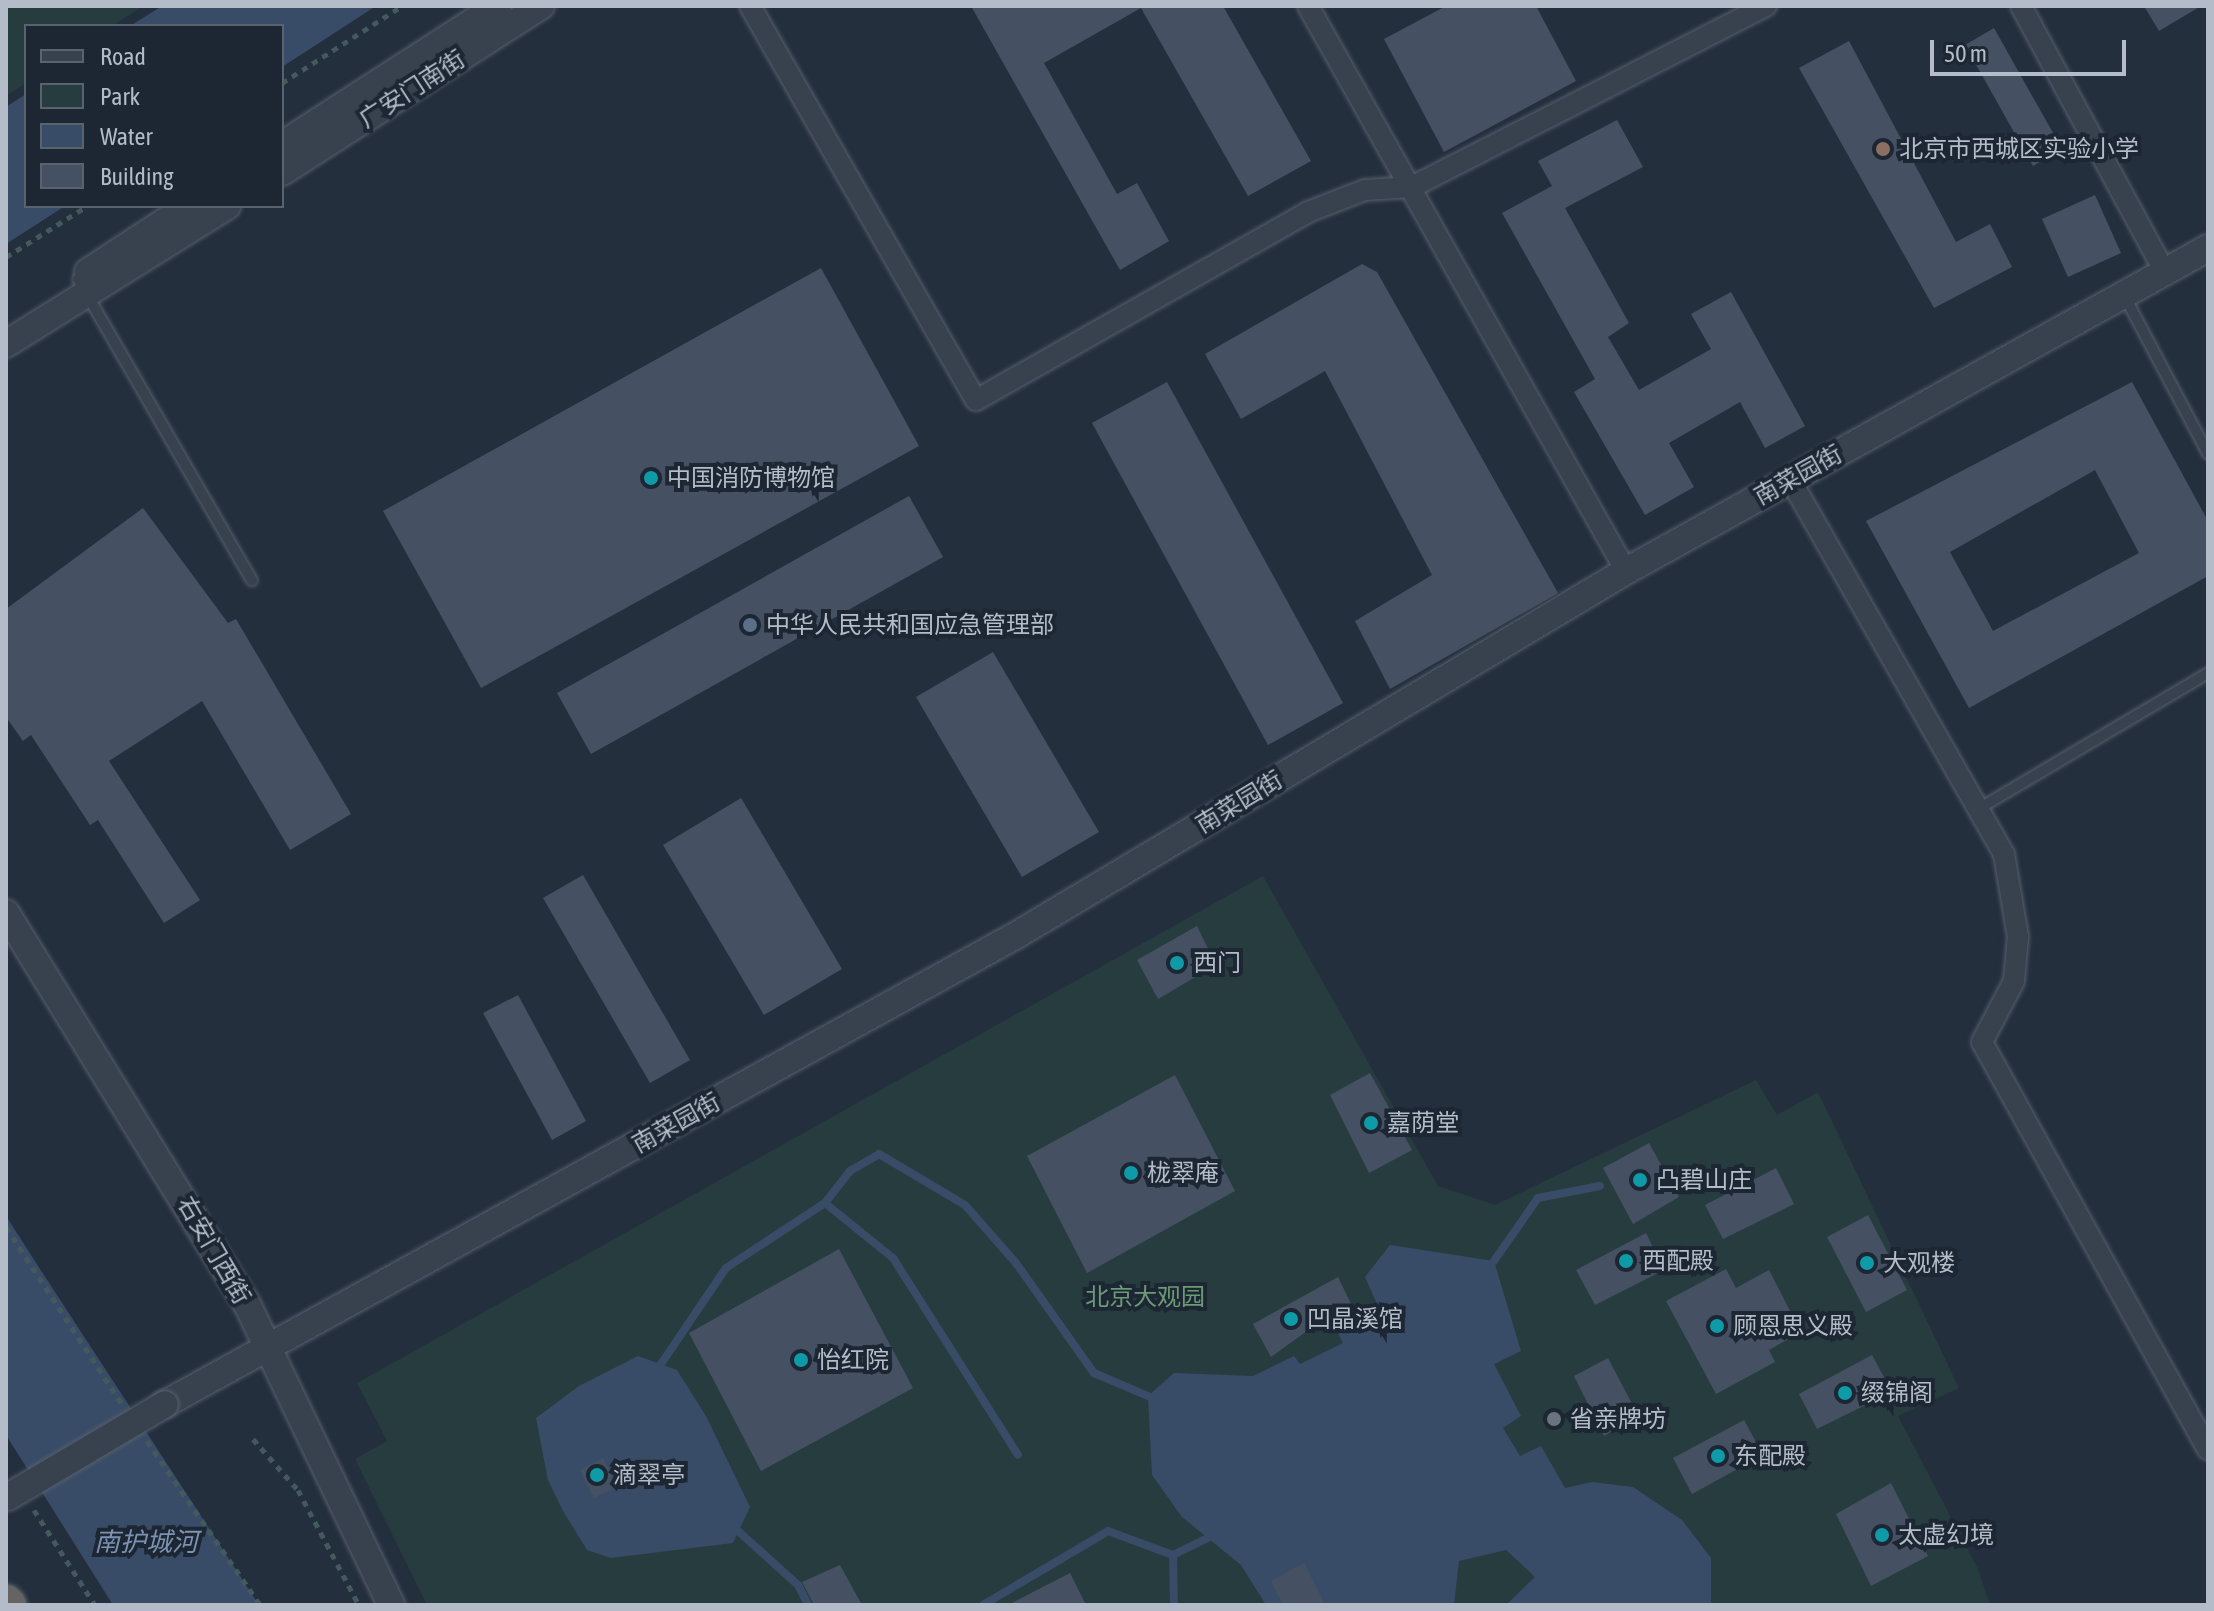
<!DOCTYPE html>
<html>
<head>
<meta charset="utf-8">
<style>
	body { margin:0 }
	#map { position:relative; width:2214px; height:1611px; overflow:hidden; background:#242f3e; font-family:"Asap Condensed","Noto Sans SC",sans-serif }
	div>[style] { position:absolute }
	.green>* { inset:0; background:#263c3f }
	.water>* { inset:0; background:#394c67 }
	.stream>* { height:8px; margin:-4px; padding:0 4px; transform-origin:4px; border-radius:4px; background:#394c67 }
	.building>* { inset:0; background:#455162 }
	.path>* { height:5px; margin-top:-2.5px; transform-origin:0; background:repeating-linear-gradient(90deg,#44595c 0 6px,transparent 0 12px) }
	.roads { filter:drop-shadow(0 0 2px #565f6c) drop-shadow(0 0 2px #565f6c) }
	.service>* { height:10px; margin:-5px; padding:0 5px; transform-origin:5px; border-radius:5px; background:#38414e }
	.minor>* { height:20px; margin:-10px; padding:0 10px; transform-origin:10px; border-radius:10px; background:#38414e }
	.tertiary>* { height:26px; margin:-13px; padding:0 13px; transform-origin:13px; border-radius:13px; background:#38414e }
	.trunk>* { height:34px; margin:-17px; padding:0 17px; transform-origin:17px; border-radius:17px; background:#656462 }
	.bridges { filter:drop-shadow(0 0 2px #565f6c) drop-shadow(0 0 2px #565f6c) }
	.tertiary-bridge>* { height:26px; margin:-13px; padding:0 13px; transform-origin:13px; border-radius:13px; background:#38414e }
	.dots>* { width:22px; height:22px; translate:-50% -50%; box-sizing:border-box; border:4px solid #1d2633; border-radius:50% }
	span { translate:-50% -50%; white-space:nowrap; text-align:center; line-height:1.15; -webkit-text-stroke:8px #1d2633; paint-order:stroke }
	.street-label { font-size:24px; color:#b4bcc9 }
	.poi-label { font-size:24px; color:#b4bcc9 }
	.left { translate:0 -50%; text-align:left }
	.park-label { font-size:24px; color:#6b9a76 }
	.water-label { font-size:26px; color:#7c92b1; font-style:italic }
	.frame { position:absolute; inset:0; border:8px solid #b4bcc9; pointer-events:none }
	.legend { position:absolute; left:24px; top:24px; width:260px; height:184px; box-sizing:border-box; background:#1d2633; border:2px solid #59626f; margin:0; padding:10px 14px; list-style:none; font-size:24px; color:#b4bcc9 }
	.legend li { display:flex; align-items:center; gap:16px; height:40px }
	.legend b { width:40px; border:2px solid #59626f }
	.scale { position:absolute; left:1930px; top:40px; width:196px; height:36px; box-sizing:border-box; border:4px solid #b4bcc9; border-top:0; padding-left:10px; font-size:24px; line-height:28px; white-space:nowrap; color:#b4bcc9; -webkit-text-stroke:6px #1d2633; paint-order:stroke }
</style>
</head>
<body>
<div id="map">
	<div class="green">
		<div style="clip-path:polygon(6px 6px,143px 6px,112px 26px,26px 26px,26px 83px,6px 96px)"></div>
		<div style="clip-path:polygon(1263px 876px,1438px 1186px,1495px 1205px,1756px 1080px,1777px 1115px,1818px 1092px,1959px 1388px,1898px 1416px,1978px 1569px,1990px 1605px,427px 1605px,355px 1459px,387px 1441px,357px 1383px)"></div>
	</div>
	<div class="water">
		<div style="clip-path:polygon(162px 6px,376px 6px,282px 67px,282px 26px,130px 26px)"></div>
		<div style="clip-path:polygon(26px 94px,26px 206px,65px 206px,6px 244px,6px 107px)"></div>
		<div style="clip-path:polygon(6px 1216px,40px 1269px,259px 1605px,113px 1605px,6px 1435px)"></div>
		<div style="clip-path:polygon(1390px 1245px,1494px 1261px,1521px 1351px,1494px 1364px,1521px 1416px,1503px 1428px,1520px 1456px,1541px 1446px,1565px 1488px,1592px 1482px,1633px 1487px,1682px 1520px,1711px 1558px,1711px 1605px,1506px 1605px,1535px 1577px,1506px 1550px,1459px 1561px,1454px 1605px,1266px 1605px,1241px 1565px,1182px 1517px,1152px 1475px,1148px 1396px,1174px 1373px,1253px 1376px,1294px 1356px,1300px 1364px,1343px 1343px,1337px 1331px,1378px 1306px,1365px 1277px)"></div>
		<div style="clip-path:polygon(638px 1356px,677px 1370px,706px 1416px,750px 1507px,733px 1543px,611px 1558px,587px 1550px,563px 1511px,548px 1480px,536px 1418px,579px 1386px)"></div>
	</div>
	<div class="stream">
		<div style="left:825px;top:1203px;width:87px;rotate:39deg"></div>
		<div style="left:893px;top:1258px;width:233px;rotate:57.6deg"></div>
		<div style="left:1494px;top:1261px;width:77px;rotate:-55.1deg"></div>
		<div style="left:1538px;top:1198px;width:63px;rotate:-11deg"></div>
		<div style="left:661px;top:1364px;width:116px;rotate:-55.9deg"></div>
		<div style="left:726px;top:1268px;width:118px;rotate:-33.3deg"></div>
		<div style="left:825px;top:1203px;width:41px;rotate:-52deg"></div>
		<div style="left:850px;top:1171px;width:34px;rotate:-30deg"></div>
		<div style="left:879px;top:1154px;width:100px;rotate:30.7deg"></div>
		<div style="left:965px;top:1205px;width:77px;rotate:48.7deg"></div>
		<div style="left:1016px;top:1263px;width:135px;rotate:54.7deg"></div>
		<div style="left:1094px;top:1373px;width:59px;rotate:23.1deg"></div>
		<div style="left:738px;top:1531px;width:81px;rotate:42deg"></div>
		<div style="left:798px;top:1585px;width:22px;rotate:63deg"></div>
		<div style="left:1173px;top:1555px;width:50px;rotate:88.9deg"></div>
		<div style="left:983px;top:1605px;width:145px;rotate:-30.6deg"></div>
		<div style="left:1108px;top:1531px;width:69px;rotate:20.3deg"></div>
		<div style="left:1173px;top:1555px;width:39px;rotate:-26deg"></div>
	</div>
	<div class="building">
		<div style="clip-path:polygon(971px 6px,1223px 6px,1311px 161px,1248px 196px,1141px 8px,1044px 63px,1117px 194px,1137px 183px,1169px 241px,1120px 270px)"></div>
		<div style="clip-path:polygon(1446px 6px,1536px 6px,1576px 81px,1444px 152px,1384px 39px)"></div>
		<div style="clip-path:polygon(2144px 6px,2201px 6px,2159px 31px)"></div>
		<div style="clip-path:polygon(1994px 28px,2062px 149px,2033px 166px,1965px 45px)"></div>
		<div style="clip-path:polygon(1849px 41px,1956px 242px,1990px 224px,2012px 267px,1934px 308px,1799px 68px)"></div>
		<div style="clip-path:polygon(1617px 120px,1643px 167px,1565px 208px,1629px 323px,1608px 337px,1639px 390px,1711px 349px,1691px 314px,1731px 292px,1805px 426px,1765px 448px,1740px 402px,1669px 443px,1694px 487px,1645px 515px,1574px 392px,1595px 379px,1502px 213px,1552px 186px,1538px 161px)"></div>
		<div style="clip-path:polygon(2095px 195px,2121px 253px,2068px 277px,2042px 219px)"></div>
		<div style="clip-path:polygon(1362px 264px,1377px 272px,1558px 593px,1390px 689px,1355px 621px,1432px 575px,1325px 371px,1241px 419px,1205px 354px)"></div>
		<div style="clip-path:polygon(821px 268px,919px 446px,481px 688px,383px 511px)"></div>
		<div style="clip-path:polygon(1167px 382px,1343px 703px,1268px 745px,1092px 423px)"></div>
		<div style="clip-path:polygon(evenodd,2132px 382px,2208px 521px,2208px 576px,1969px 708px,1866px 521px,2132px 382px,2095px 470px,2139px 553px,1993px 631px,1950px 552px,2095px 470px)"></div>
		<div style="clip-path:polygon(909px 496px,943px 557px,591px 754px,557px 693px)"></div>
		<div style="clip-path:polygon(143px 508px,228px 623px,236px 619px,351px 814px,290px 850px,202px 701px,109px 761px,200px 900px,164px 923px,98px 820px,90px 825px,31px 735px,23px 741px,6px 717px,6px 609px)"></div>
		<div style="clip-path:polygon(993px 652px,1099px 832px,1022px 877px,916px 697px)"></div>
		<div style="clip-path:polygon(741px 798px,842px 969px,764px 1015px,663px 845px)"></div>
		<div style="clip-path:polygon(583px 875px,690px 1060px,650px 1083px,543px 898px)"></div>
		<div style="clip-path:polygon(1197px 926px,1216px 965px,1158px 999px,1137px 960px)"></div>
		<div style="clip-path:polygon(518px 995px,586px 1121px,552px 1140px,483px 1013px)"></div>
		<div style="clip-path:polygon(1370px 1073px,1412px 1150px,1369px 1173px,1330px 1095px)"></div>
		<div style="clip-path:polygon(1175px 1075px,1235px 1191px,1087px 1273px,1027px 1156px)"></div>
		<div style="clip-path:polygon(1649px 1143px,1679px 1197px,1633px 1224px,1603px 1168px)"></div>
		<div style="clip-path:polygon(1776px 1168px,1794px 1204px,1723px 1239px,1705px 1205px)"></div>
		<div style="clip-path:polygon(1868px 1215px,1907px 1290px,1866px 1312px,1827px 1237px)"></div>
		<div style="clip-path:polygon(1646px 1233px,1664px 1270px,1595px 1305px,1576px 1270px)"></div>
		<div style="clip-path:polygon(839px 1249px,913px 1388px,761px 1471px,689px 1333px)"></div>
		<div style="clip-path:polygon(1726px 1269px,1736px 1288px,1769px 1270px,1801px 1332px,1769px 1350px,1775px 1362px,1716px 1394px,1666px 1301px)"></div>
		<div style="clip-path:polygon(1338px 1277px,1355px 1312px,1333px 1324px,1329px 1315px,1271px 1357px,1253px 1324px)"></div>
		<div style="clip-path:polygon(1872px 1355px,1892px 1392px,1817px 1429px,1799px 1394px)"></div>
		<div style="clip-path:polygon(1608px 1358px,1638px 1415px,1604px 1436px,1574px 1376px)"></div>
		<div style="clip-path:polygon(1744px 1420px,1763px 1455px,1692px 1494px,1673px 1458px)"></div>
		<div style="clip-path:polygon(603px 1458px,617px 1486px,594px 1498px,580px 1470px)"></div>
		<div style="clip-path:polygon(1891px 1483px,1928px 1556px,1871px 1586px,1836px 1514px)"></div>
		<div style="clip-path:polygon(1304px 1563px,1325px 1605px,1283px 1605px,1271px 1581px)"></div>
		<div style="clip-path:polygon(840px 1565px,862px 1605px,814px 1605px,802px 1582px)"></div>
		<div style="clip-path:polygon(1070px 1573px,1086px 1605px,1008px 1605px)"></div>
	</div>
	<div class="path">
		<div style="left:282px;top:83px;width:143px;rotate:-32.7deg"></div>
		<div style="left:6px;top:257px;width:96px;rotate:-32.2deg"></div>
		<div style="left:6px;top:1227px;width:210px;rotate:56.8deg"></div>
		<div style="left:253px;top:1439px;width:68px;rotate:48.6deg"></div>
		<div style="left:298px;top:1490px;width:130px;rotate:62.1deg"></div>
		<div style="left:147px;top:1441px;width:199px;rotate:55.4deg"></div>
		<div style="left:34px;top:1510px;width:113px;rotate:57.3deg"></div>
	</div>
	<div class="roads">
		<div class="service">
			<div style="left:78px;top:279px;width:348px;rotate:60deg"></div>
			<div style="left:2125px;top:297px;width:178px;rotate:62.1deg"></div>
			<div style="left:1980px;top:808px;width:265px;rotate:-30.6deg"></div>
		</div>
		<div class="minor">
			<div style="left:750px;top:6px;width:454px;rotate:60.2deg"></div>
			<div style="left:976px;top:400px;width:382px;rotate:-29.5deg"></div>
			<div style="left:1308px;top:212px;width:61px;rotate:-21.1deg"></div>
			<div style="left:1365px;top:190px;width:47px;rotate:-3.7deg"></div>
			<div style="left:1412px;top:187px;width:398px;rotate:-27.1deg"></div>
			<div style="left:1308px;top:6px;width:648px;rotate:60.63deg"></div>
			<div style="left:2021px;top:6px;width:302px;rotate:61.6deg"></div>
			<div style="left:1790px;top:479px;width:432px;rotate:60.3deg"></div>
			<div style="left:2004px;top:854px;width:84px;rotate:80.4deg"></div>
			<div style="left:2018px;top:937px;width:44px;rotate:95.2deg"></div>
			<div style="left:2014px;top:981px;width:69px;rotate:117.7deg"></div>
			<div style="left:1982px;top:1042px;width:466px;rotate:61deg"></div>
		</div>
		<div class="tertiary">
			<div style="left:282px;top:145px;width:257px;rotate:-32.8deg"></div>
			<div style="left:282px;top:172px;width:308px;rotate:-32.7deg"></div>
			<div style="left:88px;top:272px;width:121px;rotate:-33.2deg"></div>
			<div style="left:6px;top:344px;width:261px;rotate:-32deg"></div>
			<div style="left:6px;top:913px;width:459px;rotate:58.4deg"></div>
			<div style="left:247px;top:1304px;width:334px;rotate:64.4deg"></div>
			<div style="left:165px;top:1404px;width:970px;rotate:-28.84deg"></div>
			<div style="left:1015px;top:936px;width:712px;rotate:-30.85deg"></div>
			<div style="left:1626px;top:571px;width:666px;rotate:-29.03deg"></div>
		</div>
		<div class="trunk">
			<div style="left:6px;top:1602px;width:4px;rotate:45deg"></div>
		</div>
	</div>
	<div class="bridges">
		<div class="tertiary-bridge">
			<div style="left:8px;top:1497px;width:182px;rotate:-30.6deg"></div>
		</div>
	</div>
	<div class="dots">
		<div style="left:1883px;top:149px;background:#8d6e63"></div>
		<div style="left:651px;top:478px;background:#0f9aa8"></div>
		<div style="left:750px;top:625px;background:#5c6f8a"></div>
		<div style="left:1177px;top:963px;background:#0f9aa8"></div>
		<div style="left:1371px;top:1123px;background:#0f9aa8"></div>
		<div style="left:1131px;top:1173px;background:#0f9aa8"></div>
		<div style="left:1640px;top:1180px;background:#0f9aa8"></div>
		<div style="left:1626px;top:1261px;background:#0f9aa8"></div>
		<div style="left:1867px;top:1263px;background:#0f9aa8"></div>
		<div style="left:1291px;top:1319px;background:#0f9aa8"></div>
		<div style="left:1717px;top:1326px;background:#0f9aa8"></div>
		<div style="left:801px;top:1360px;background:#0f9aa8"></div>
		<div style="left:1845px;top:1393px;background:#0f9aa8"></div>
		<div style="left:1554px;top:1419px;background:#6b7280"></div>
		<div style="left:1718px;top:1456px;background:#0f9aa8"></div>
		<div style="left:597px;top:1475px;background:#0f9aa8"></div>
		<div style="left:1882px;top:1535px;background:#0f9aa8"></div>
	</div>
	<div class="street-label">
		<span style="left:412px;top:89px;rotate:-33deg">广安门南街</span>
		<span style="left:1798px;top:475px;rotate:-29deg">南菜园街</span>
		<span style="left:1239px;top:802px;rotate:-31deg">南菜园街</span>
		<span style="left:676px;top:1123px;rotate:-29deg">南菜园街</span>
		<span style="left:214px;top:1250px;rotate:60deg">右安门西街</span>
	</div>
	<div class="poi-label">
		<span class="left" style="left:1899px;top:149px">北京市西城区实验小学</span>
		<span class="left" style="left:667px;top:478px">中国消防博物馆</span>
		<span class="left" style="left:766px;top:625px">中华人民共和国应急管理部</span>
		<span class="left" style="left:1193px;top:963px">西门</span>
		<span class="left" style="left:1387px;top:1123px">嘉荫堂</span>
		<span class="left" style="left:1147px;top:1173px">栊翠庵</span>
		<span class="left" style="left:1656px;top:1180px">凸碧山庄</span>
		<span class="left" style="left:1642px;top:1261px">西配殿</span>
		<span class="left" style="left:1883px;top:1263px">大观楼</span>
		<span class="left" style="left:1307px;top:1319px">凹晶溪馆</span>
		<span class="left" style="left:1733px;top:1326px">顾恩思义殿</span>
		<span class="left" style="left:817px;top:1360px">怡红院</span>
		<span class="left" style="left:1861px;top:1393px">缀锦阁</span>
		<span class="left" style="left:1570px;top:1419px">省亲牌坊</span>
		<span class="left" style="left:1734px;top:1456px">东配殿</span>
		<span class="left" style="left:613px;top:1475px">滴翠亭</span>
		<span class="left" style="left:1898px;top:1535px">太虚幻境</span>
	</div>
	<div class="park-label">
		<span style="left:1145px;top:1297px">北京大观园</span>
	</div>
	<div class="water-label">
		<span style="left:146px;top:1543px">南护城河</span>
	</div>
	<div class="frame"></div>
	<ul class="legend">
	<li><b style="height:10px;background:#38414e"></b>Road</li>
	<li><b style="height:22px;background:#263c3f"></b>Park</li>
	<li><b style="height:22px;background:#394c67"></b>Water</li>
	<li><b style="height:22px;background:#455162"></b>Building</li>
	</ul>
	<div class="scale">50 m</div>
</div>
</body>
</html>
